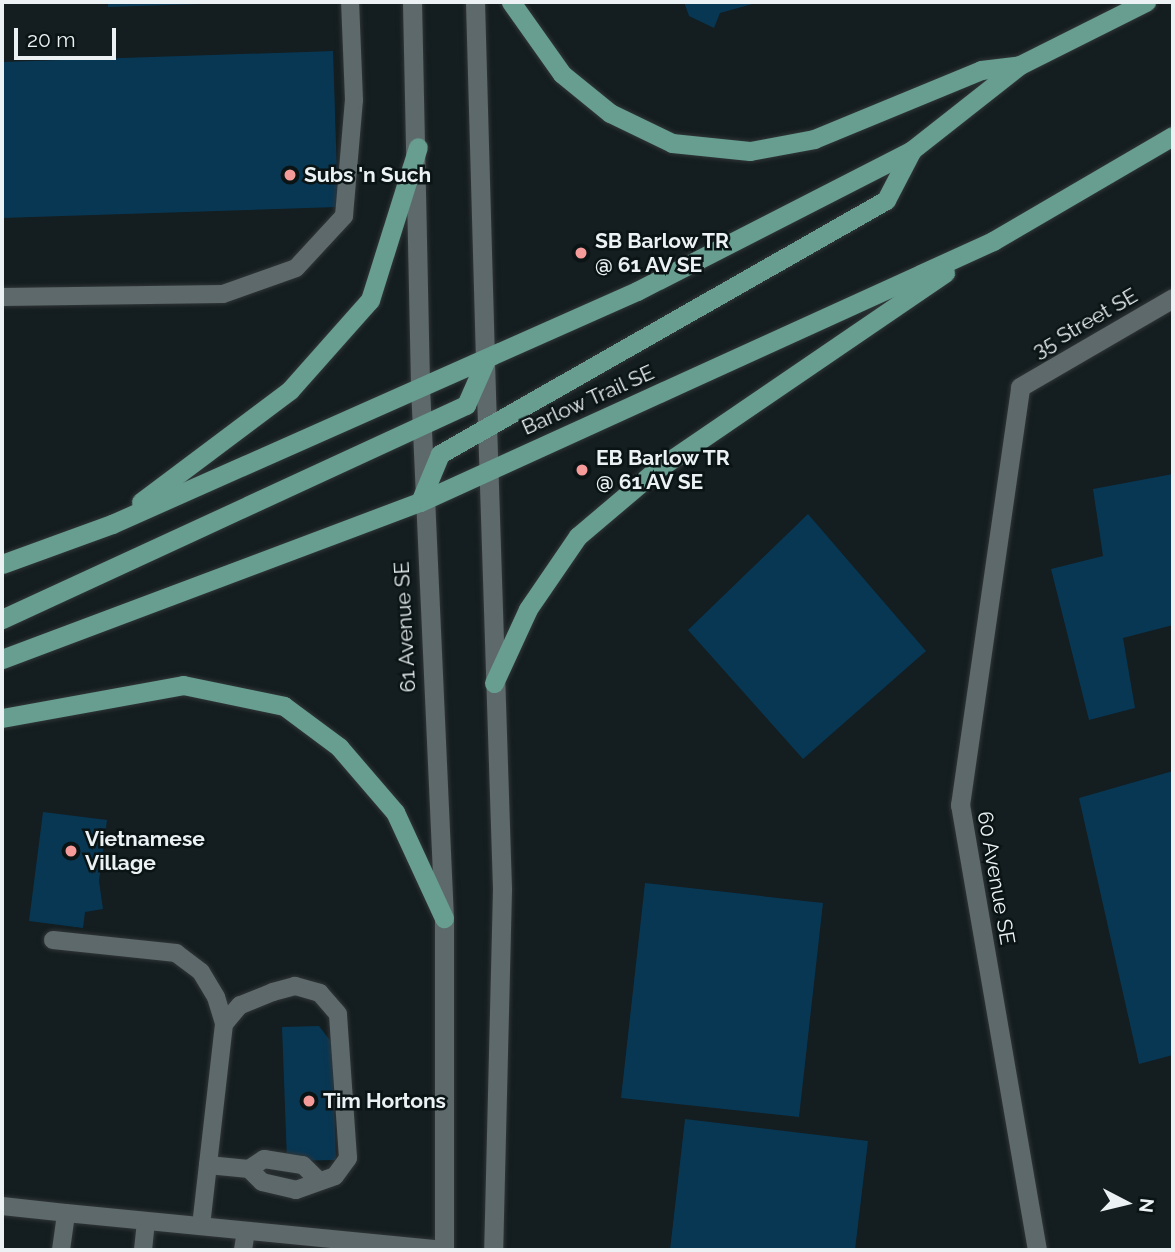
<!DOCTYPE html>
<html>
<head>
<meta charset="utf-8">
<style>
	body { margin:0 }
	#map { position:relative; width:1175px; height:1252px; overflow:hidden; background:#141d1f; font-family:Raleway,sans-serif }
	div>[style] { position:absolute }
	.building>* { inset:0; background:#083754 }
	.roads { filter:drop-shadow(0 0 2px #313638) drop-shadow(0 0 2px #313638) }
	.service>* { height:18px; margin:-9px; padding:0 9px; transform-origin:9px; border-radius:9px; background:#5e696b }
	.minor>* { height:19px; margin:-9.5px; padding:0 9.5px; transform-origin:9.5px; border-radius:9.5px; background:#5e696b }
	.tertiary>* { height:19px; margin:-9.5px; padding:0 9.5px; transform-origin:9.5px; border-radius:9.5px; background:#5e696b }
	.primary>* { height:19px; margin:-9.5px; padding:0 9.5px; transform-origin:9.5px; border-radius:9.5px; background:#679e90 }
	.dots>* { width:19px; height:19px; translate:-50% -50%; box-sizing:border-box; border:4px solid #0b1415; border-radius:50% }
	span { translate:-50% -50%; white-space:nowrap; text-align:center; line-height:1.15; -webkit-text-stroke:5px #0b1415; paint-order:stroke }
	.poi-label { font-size:21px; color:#ecf2f3; font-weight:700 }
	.left { translate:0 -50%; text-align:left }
	.street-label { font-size:21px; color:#ecf2f3 }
	.frame { position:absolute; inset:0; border:4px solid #ecf2f3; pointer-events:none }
	.north { position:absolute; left:1091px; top:1168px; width:70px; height:70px; -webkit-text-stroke:5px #0b1415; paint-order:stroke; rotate:97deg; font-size:19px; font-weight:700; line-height:28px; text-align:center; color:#ecf2f3 }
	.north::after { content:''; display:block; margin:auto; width:24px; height:32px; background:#ecf2f3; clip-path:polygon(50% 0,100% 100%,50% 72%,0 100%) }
	.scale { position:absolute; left:14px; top:28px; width:102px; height:32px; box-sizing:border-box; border:4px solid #ecf2f3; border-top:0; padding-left:9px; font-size:21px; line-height:24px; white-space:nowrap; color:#ecf2f3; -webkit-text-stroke:5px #0b1415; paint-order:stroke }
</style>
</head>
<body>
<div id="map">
	<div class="building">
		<div style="clip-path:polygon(108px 2px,200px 2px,200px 4px,108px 7px)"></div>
		<div style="clip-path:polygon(684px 2px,756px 2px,756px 3px,720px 13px,714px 28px,689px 16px)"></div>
		<div style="clip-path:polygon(333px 51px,338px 207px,2px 218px,2px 62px)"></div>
		<div style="clip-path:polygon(1173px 474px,1173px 625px,1123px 638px,1135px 708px,1089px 720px,1051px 569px,1103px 556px,1093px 489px)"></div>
		<div style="clip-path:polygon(808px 514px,926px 651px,803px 759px,688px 630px)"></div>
		<div style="clip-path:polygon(1173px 771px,1173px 1055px,1139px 1064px,1079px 798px)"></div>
		<div style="clip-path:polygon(43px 812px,107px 820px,99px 881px,103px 909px,85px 912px,83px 928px,29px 921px)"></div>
		<div style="clip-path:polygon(645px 883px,823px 903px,799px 1117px,621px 1098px)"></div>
		<div style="clip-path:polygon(319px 1026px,332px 1043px,336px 1160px,287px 1161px,282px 1027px)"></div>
		<div style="clip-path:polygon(685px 1119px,868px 1141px,855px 1250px,670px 1250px)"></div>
	</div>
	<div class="roads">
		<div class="service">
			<div style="left:2px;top:297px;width:221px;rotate:-0.8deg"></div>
			<div style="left:223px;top:294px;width:77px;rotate:-19.6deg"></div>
			<div style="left:296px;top:268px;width:71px;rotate:-47.3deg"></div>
			<div style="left:344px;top:216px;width:116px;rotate:-85.1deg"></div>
			<div style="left:354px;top:100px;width:98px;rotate:-92.3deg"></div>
			<div style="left:53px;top:940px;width:124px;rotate:6deg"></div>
			<div style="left:176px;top:953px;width:31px;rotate:37deg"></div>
			<div style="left:201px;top:972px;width:29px;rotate:59deg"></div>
			<div style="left:216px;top:997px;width:28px;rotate:73deg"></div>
			<div style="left:224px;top:1024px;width:203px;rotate:96.5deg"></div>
			<div style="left:208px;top:1165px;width:41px;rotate:5.6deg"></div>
			<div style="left:249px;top:1169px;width:18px;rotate:45deg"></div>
			<div style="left:262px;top:1182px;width:35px;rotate:13deg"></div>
			<div style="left:296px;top:1190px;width:41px;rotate:-19.7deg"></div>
			<div style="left:335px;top:1176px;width:22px;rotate:-54deg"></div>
			<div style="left:348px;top:1158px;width:144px;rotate:-94deg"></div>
			<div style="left:338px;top:1014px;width:28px;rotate:-131deg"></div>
			<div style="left:320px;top:993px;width:26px;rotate:-164deg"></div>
			<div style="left:295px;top:986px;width:23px;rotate:165deg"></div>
			<div style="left:273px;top:992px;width:35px;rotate:158deg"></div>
			<div style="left:240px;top:1005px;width:25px;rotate:130deg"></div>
			<div style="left:249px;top:1169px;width:18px;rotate:-34deg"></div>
			<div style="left:264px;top:1159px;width:39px;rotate:9deg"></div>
			<div style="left:303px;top:1165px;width:20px;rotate:45deg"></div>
			<div style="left:2px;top:1206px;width:64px;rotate:6.2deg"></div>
			<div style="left:61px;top:1250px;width:37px;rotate:-82deg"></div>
			<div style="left:66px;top:1213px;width:380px;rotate:5.6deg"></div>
			<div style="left:143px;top:1250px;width:29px;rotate:-84deg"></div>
			<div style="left:243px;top:1250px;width:19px;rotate:-81deg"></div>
		</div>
		<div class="minor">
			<div style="left:412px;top:2px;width:384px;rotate:88.8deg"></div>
			<div style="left:475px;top:2px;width:360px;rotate:88.4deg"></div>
			<div style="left:1037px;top:1250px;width:452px;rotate:-99.8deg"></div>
			<div style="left:960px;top:805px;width:422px;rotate:-81.8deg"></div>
			<div style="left:1020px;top:387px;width:177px;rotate:-30.2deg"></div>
		</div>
		<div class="tertiary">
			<div style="left:485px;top:362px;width:527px;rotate:88.15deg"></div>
			<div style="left:502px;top:889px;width:361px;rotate:91.4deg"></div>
			<div style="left:420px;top:386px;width:533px;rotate:87.42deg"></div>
			<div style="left:444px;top:918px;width:332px;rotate:90deg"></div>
		</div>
		<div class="primary">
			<div style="left:511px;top:2px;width:88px;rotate:54.7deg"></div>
			<div style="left:562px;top:74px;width:62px;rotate:39.1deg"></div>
			<div style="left:610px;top:113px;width:69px;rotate:25.8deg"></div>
			<div style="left:672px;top:143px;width:78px;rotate:5.9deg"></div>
			<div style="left:750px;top:151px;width:65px;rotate:-10.6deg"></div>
			<div style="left:814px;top:139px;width:181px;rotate:-22.4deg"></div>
			<div style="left:981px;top:70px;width:38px;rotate:-7deg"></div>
			<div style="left:141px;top:502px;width:186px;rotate:-36.9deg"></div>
			<div style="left:290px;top:390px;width:120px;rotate:-48.4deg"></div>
			<div style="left:370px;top:300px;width:160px;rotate:-72.6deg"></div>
			<div style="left:420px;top:502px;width:52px;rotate:-67.4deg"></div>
			<div style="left:440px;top:454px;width:513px;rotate:-29.66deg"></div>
			<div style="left:886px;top:200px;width:56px;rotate:-62.5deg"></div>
			<div style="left:2px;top:564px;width:117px;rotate:-20deg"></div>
			<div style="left:112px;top:524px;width:574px;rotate:-23.93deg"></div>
			<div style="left:637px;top:291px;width:309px;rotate:-27.1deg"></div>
			<div style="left:912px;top:150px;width:137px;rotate:-38.2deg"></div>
			<div style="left:1020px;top:65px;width:141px;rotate:-26.6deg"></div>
			<div style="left:2px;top:619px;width:511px;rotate:-24.76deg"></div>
			<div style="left:466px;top:405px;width:47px;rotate:-66.2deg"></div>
			<div style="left:2px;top:659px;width:447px;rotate:-20.6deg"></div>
			<div style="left:420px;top:502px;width:630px;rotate:-24.49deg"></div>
			<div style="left:993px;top:241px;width:208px;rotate:-30.3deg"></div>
			<div style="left:494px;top:683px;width:81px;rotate:-65.3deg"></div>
			<div style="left:528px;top:609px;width:88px;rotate:-55.6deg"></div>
			<div style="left:578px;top:536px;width:102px;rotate:-40.2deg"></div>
			<div style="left:656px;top:470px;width:350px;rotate:-34.3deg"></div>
			<div style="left:2px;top:718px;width:184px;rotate:-10.3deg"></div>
			<div style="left:183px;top:685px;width:103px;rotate:11.7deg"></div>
			<div style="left:284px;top:706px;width:69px;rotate:36.7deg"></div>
			<div style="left:339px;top:747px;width:86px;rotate:49.3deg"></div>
			<div style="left:395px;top:812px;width:117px;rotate:65.2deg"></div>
		</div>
	</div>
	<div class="dots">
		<div style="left:290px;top:175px;background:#f59b99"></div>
		<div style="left:581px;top:253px;background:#f59b99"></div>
		<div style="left:582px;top:470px;background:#f59b99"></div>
		<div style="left:71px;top:851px;background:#f59b99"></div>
		<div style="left:309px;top:1101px;background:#f59b99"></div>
	</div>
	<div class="poi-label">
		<span class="left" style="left:304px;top:175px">Subs 'n Such</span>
		<span class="left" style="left:595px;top:253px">SB Barlow TR<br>@ 61 AV SE</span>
		<span class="left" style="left:596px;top:470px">EB Barlow TR<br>@ 61 AV SE</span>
		<span class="left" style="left:85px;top:851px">Vietnamese<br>Village</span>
		<span class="left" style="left:323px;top:1101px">Tim Hortons</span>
	</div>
	<div class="street-label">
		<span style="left:1085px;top:323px;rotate:-30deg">35 Street SE</span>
		<span style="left:588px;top:400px;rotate:-24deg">Barlow Trail SE</span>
		<span style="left:405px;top:627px;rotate:-93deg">61 Avenue SE</span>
		<span style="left:996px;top:878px;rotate:80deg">60 Avenue SE</span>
	</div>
	<div class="frame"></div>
	<div class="north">N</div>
	<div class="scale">20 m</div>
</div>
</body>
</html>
